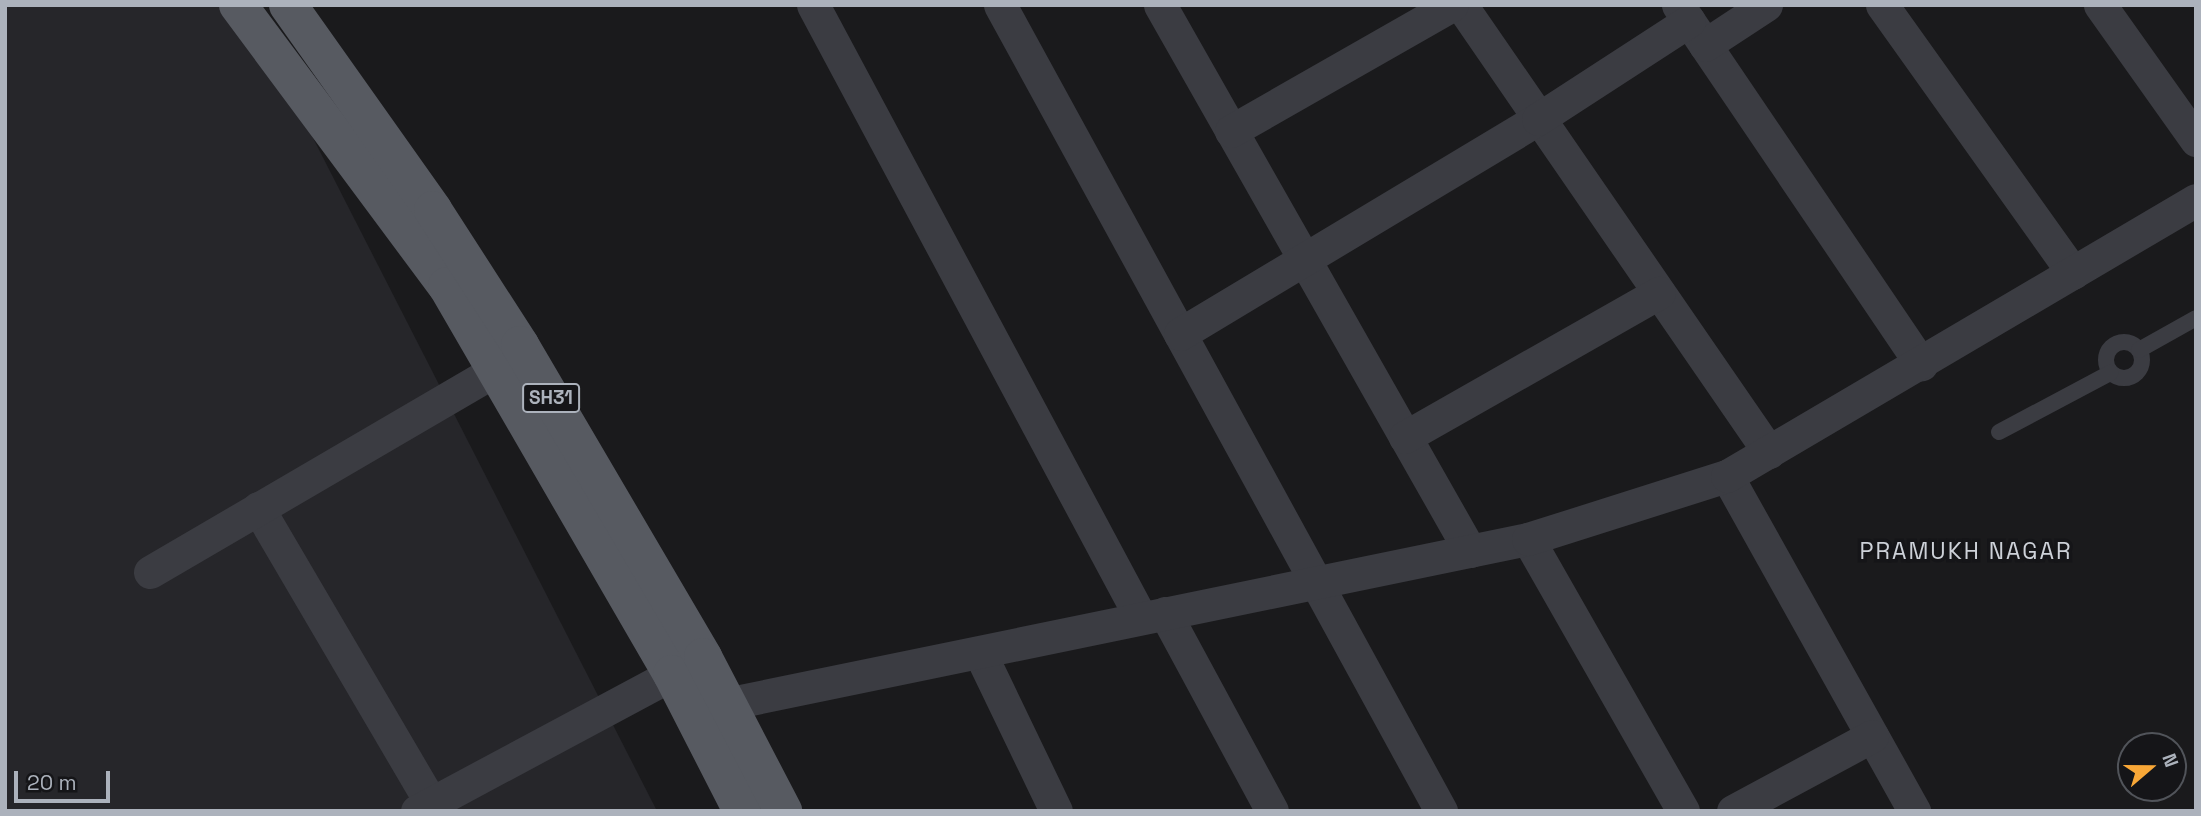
<!DOCTYPE html>
<html>
<head>
<meta charset="utf-8">
<style>
	body { margin:0 }
	#map { position:relative; width:2201px; height:816px; overflow:hidden; background:#1a1a1c; font-family:"Space Grotesk",sans-serif }
	div>[style] { position:absolute }
	.built>* { inset:0; background:#26262a }
	.lane>* { height:16px; margin:-8px; padding:0 8px; transform-origin:8px; border-radius:8px; background:#3b3c42 }
	.lane>.ring { margin:-8px; padding:0; box-sizing:content-box; background:none; border:16px solid #3b3c42; border-radius:50% }
	.street>* { height:33px; margin:-16.5px; padding:0 16.5px; transform-origin:16.5px; border-radius:16.5px; background:#3b3c42 }
	.primary>* { height:38px; margin:-19px; padding:0 19px; transform-origin:19px; border-radius:19px; background:#575a61 }
	span { translate:-50% -50%; white-space:nowrap; text-align:center; line-height:1.15; -webkit-text-stroke:7px #151518; paint-order:stroke }
	.shield-label span { padding:2px 5px; background:#151518; border:2px solid; border-radius:5px; -webkit-text-stroke-width:0 }
	.shield-label { font-size:19px; color:#acb2bc; font-weight:700 }
	.neighbourhood-label { font-size:23px; color:#cdd1d8; letter-spacing:2px }
	.frame { position:absolute; inset:0; border:7px solid #acb2bc; pointer-events:none }
	.north { position:absolute; left:2117px; top:732px; width:70px; height:70px; box-sizing:border-box; background:#151518; border:2px solid #51545a; border-radius:50%; rotate:70deg; font-size:19px; font-weight:700; line-height:28px; text-align:center; color:#acb2bc }
	.north::after { content:''; display:block; margin:auto; width:24px; height:32px; background:#f8a737; clip-path:polygon(50% 0,100% 100%,50% 72%,0 100%) }
	.scale { position:absolute; left:14px; top:771px; width:96px; height:32px; box-sizing:border-box; border:4px solid #acb2bc; border-top:0; padding-left:9px; font-size:21px; line-height:24px; white-space:nowrap; color:#acb2bc; -webkit-text-stroke:5px #151518; paint-order:stroke }
</style>
</head>
<body>
<div id="map">
	<div class="built">
		<div style="clip-path:polygon(5px 5px,245px 5px,657px 811px,5px 811px)"></div>
	</div>
	<div class="lane">
		<div class="ring" style="left:2106px;top:342px;width:20px;height:20px"></div>
		<div style="left:2139px;top:350px;width:65px;rotate:-29.3deg"></div>
		<div style="left:1999px;top:432px;width:126px;rotate:-28deg"></div>
	</div>
	<div class="street">
		<div style="left:813px;top:5px;width:695px;rotate:61.85deg"></div>
		<div style="left:1000px;top:5px;width:919px;rotate:61.31deg"></div>
		<div style="left:1160px;top:5px;width:628px;rotate:60.41deg"></div>
		<div style="left:1461px;top:5px;width:543px;rotate:55.43deg"></div>
		<div style="left:1678px;top:5px;width:434px;rotate:55.9deg"></div>
		<div style="left:1882px;top:5px;width:329px;rotate:54.5deg"></div>
		<div style="left:2100px;top:5px;width:166px;rotate:54.6deg"></div>
		<div style="left:1705px;top:45px;width:73px;rotate:-33.3deg"></div>
		<div style="left:1231px;top:131px;width:254px;rotate:-29.7deg"></div>
		<div style="left:1180px;top:334px;width:418px;rotate:-31deg"></div>
		<div style="left:1538px;top:119px;width:180px;rotate:-33deg"></div>
		<div style="left:1405px;top:437px;width:292px;rotate:-29.6deg"></div>
		<div style="left:1727px;top:476px;width:384px;rotate:60.8deg"></div>
		<div style="left:258px;top:508px;width:351px;rotate:59.6deg"></div>
		<div style="left:1528px;top:539px;width:313px;rotate:60.3deg"></div>
		<div style="left:150px;top:572px;width:401px;rotate:-30.3deg"></div>
		<div style="left:1165px;top:613px;width:225px;rotate:61.6deg"></div>
		<div style="left:980px;top:653px;width:175px;rotate:64.3deg"></div>
		<div style="left:726px;top:704px;width:819px;rotate:-11.63deg"></div>
		<div style="left:1528px;top:539px;width:209px;rotate:-17.6deg"></div>
		<div style="left:1727px;top:476px;width:544px;rotate:-30.48deg"></div>
		<div style="left:417px;top:811px;width:289px;rotate:-28.2deg"></div>
		<div style="left:1733px;top:811px;width:158px;rotate:-28.3deg"></div>
	</div>
	<div class="primary">
		<div style="left:238px;top:5px;width:350px;rotate:53.4deg"></div>
		<div style="left:447px;top:286px;width:449px;rotate:59.9deg"></div>
		<div style="left:672px;top:674px;width:154px;rotate:62.9deg"></div>
		<div style="left:288px;top:5px;width:251px;rotate:54.7deg"></div>
		<div style="left:433px;top:210px;width:161px;rotate:57.2deg"></div>
		<div style="left:520px;top:345px;width:362px;rotate:59.6deg"></div>
		<div style="left:703px;top:657px;width:174px;rotate:62.5deg"></div>
	</div>
	<div class="shield-label">
		<span style="left:551px;top:398px">SH31</span>
	</div>
	<div class="neighbourhood-label">
		<span style="left:1966px;top:551px">PRAMUKH NAGAR</span>
	</div>
	<div class="frame"></div>
	<div class="north">N</div>
	<div class="scale">20 m</div>
</div>
</body>
</html>
